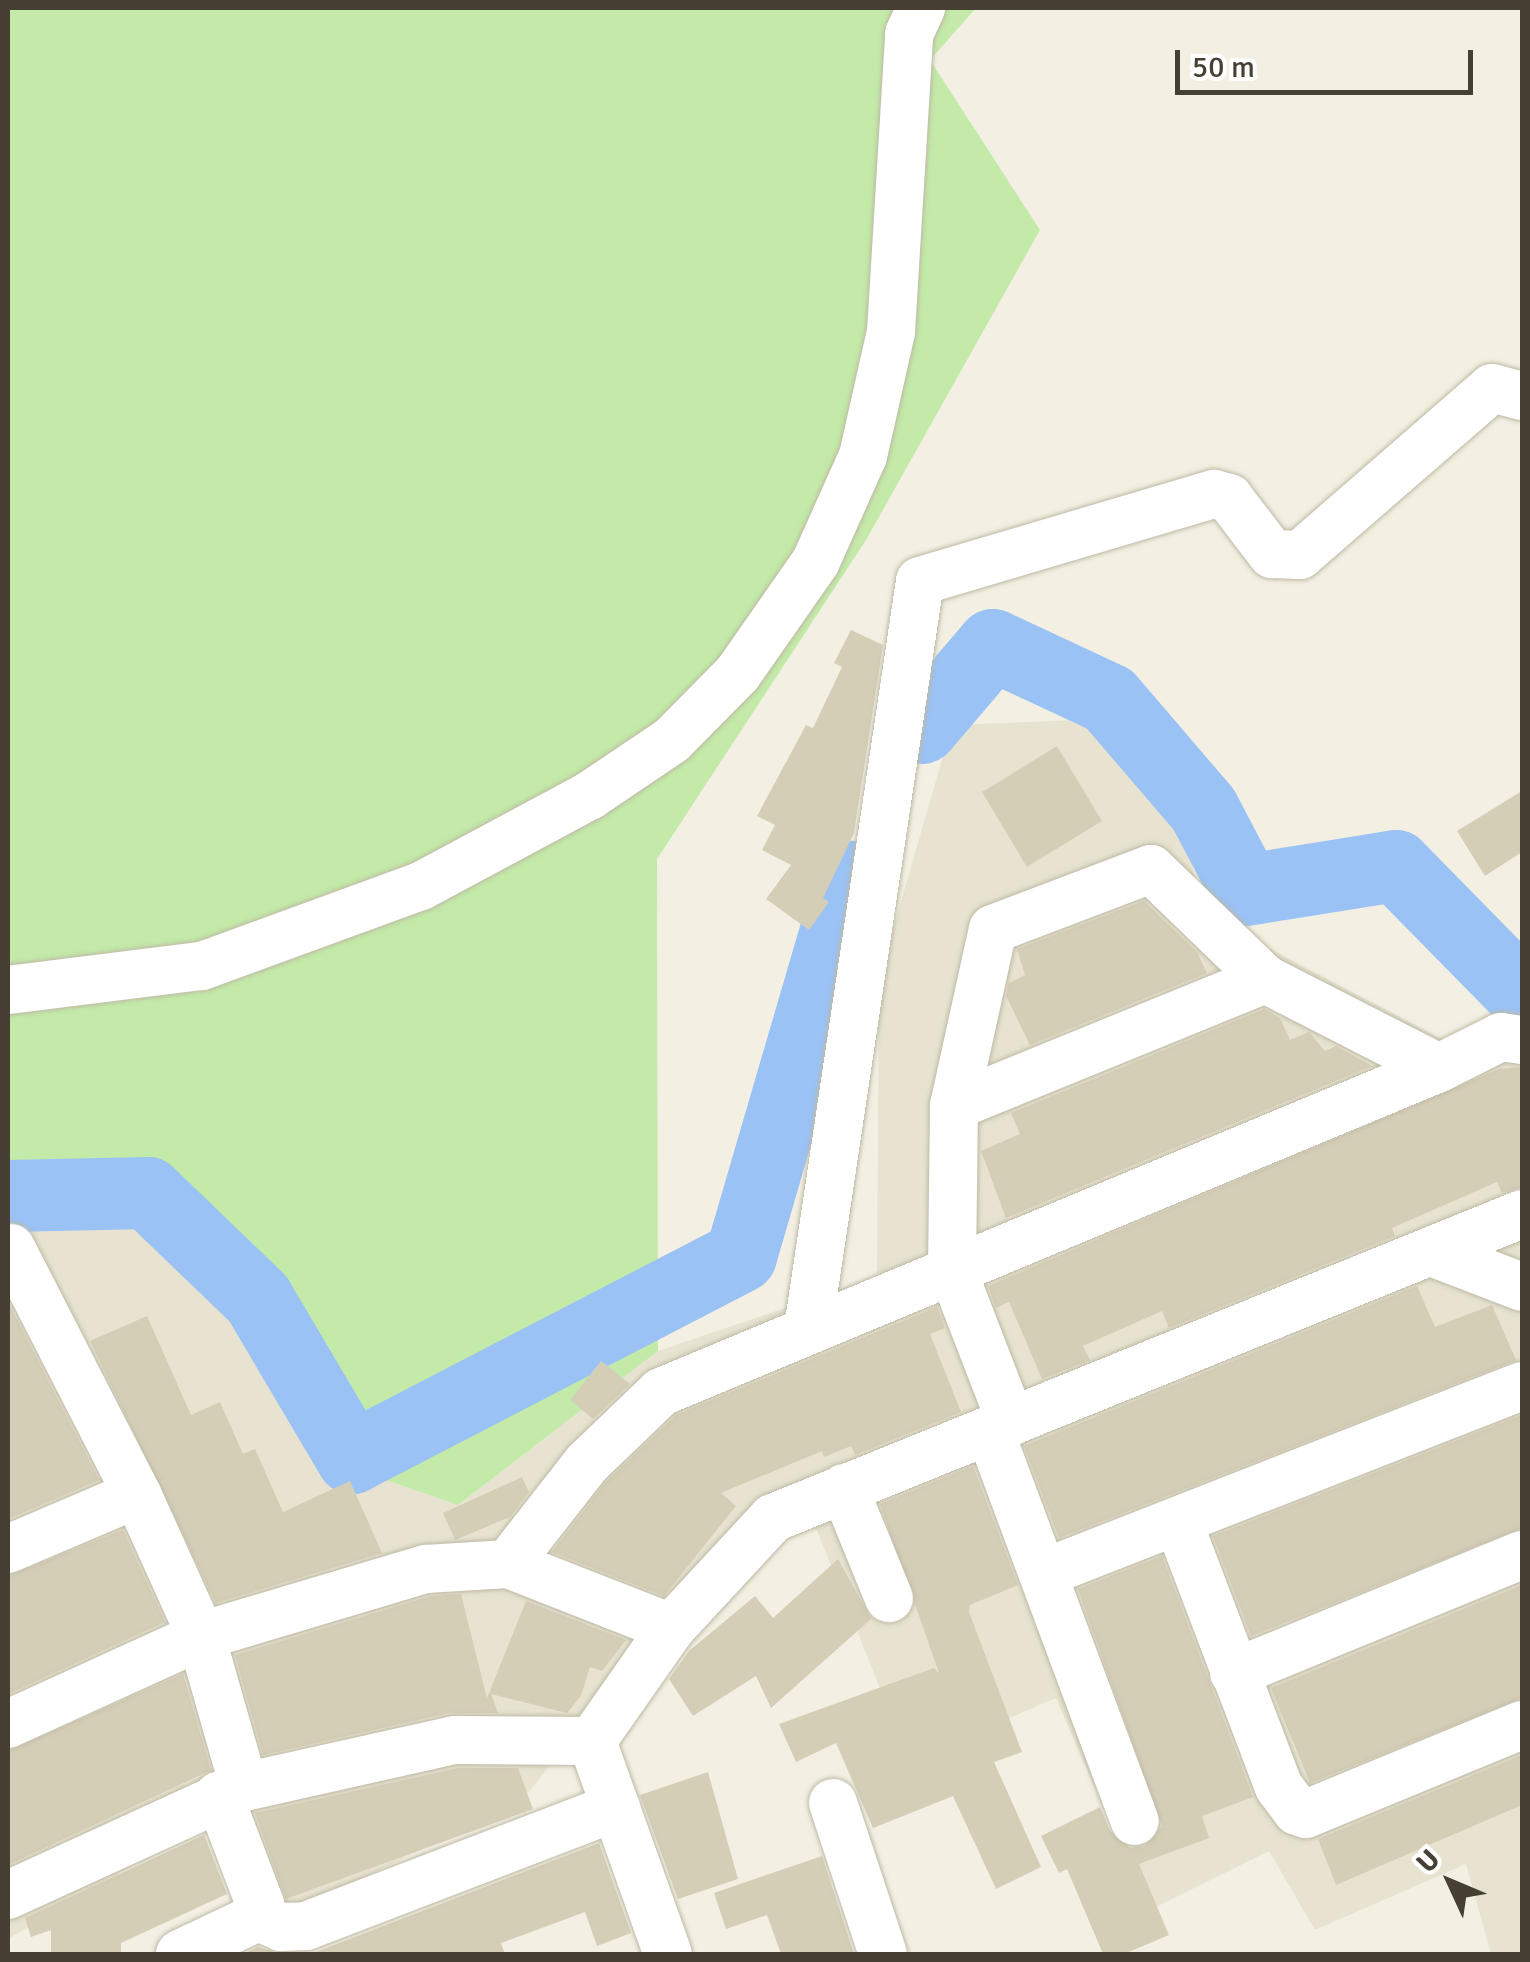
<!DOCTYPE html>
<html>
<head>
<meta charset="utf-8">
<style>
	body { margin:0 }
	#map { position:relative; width:1530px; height:1962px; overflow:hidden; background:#f3f0e3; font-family:Signika,sans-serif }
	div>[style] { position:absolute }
	.residential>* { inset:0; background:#e7e3d0 }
	.green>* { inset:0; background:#c3eaa8 }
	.river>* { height:72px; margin:-36px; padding:0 36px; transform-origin:36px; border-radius:36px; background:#9ac2f4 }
	.building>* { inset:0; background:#d5ceb7 }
	.roads { filter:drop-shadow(0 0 2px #beb9a5) drop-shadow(0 0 2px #beb9a5) }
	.street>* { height:48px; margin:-24px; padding:0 24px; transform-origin:24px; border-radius:24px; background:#fff }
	span { translate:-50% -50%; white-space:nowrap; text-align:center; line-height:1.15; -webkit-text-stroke:8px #fff; paint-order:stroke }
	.frame { position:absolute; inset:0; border:10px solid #454033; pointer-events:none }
	.north { position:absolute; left:1400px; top:1832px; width:100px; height:100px; -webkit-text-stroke:8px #fff; paint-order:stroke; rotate:314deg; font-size:28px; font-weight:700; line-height:40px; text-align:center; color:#454033 }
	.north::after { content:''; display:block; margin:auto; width:35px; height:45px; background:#454033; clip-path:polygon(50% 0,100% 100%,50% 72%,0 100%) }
	.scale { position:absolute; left:1175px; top:50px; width:298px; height:45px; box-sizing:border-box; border:5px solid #454033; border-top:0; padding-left:12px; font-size:30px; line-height:35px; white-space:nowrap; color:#454033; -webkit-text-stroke:8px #fff; paint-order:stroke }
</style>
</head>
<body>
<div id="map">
	<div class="residential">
		<div style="clip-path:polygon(1154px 717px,1205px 915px,1442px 1039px,1480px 1036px,1522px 1049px,1522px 1954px,1491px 1954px,1466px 1864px,1315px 1930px,1269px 1851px,1148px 1911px,1056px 1698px,909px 1761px,806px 1503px,720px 1554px,523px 1799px,270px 1924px,219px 1814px,8px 1939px,8px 1228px,155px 1223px,264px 1350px,329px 1460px,458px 1505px,658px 1351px,877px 1277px,879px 978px,952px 725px)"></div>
	</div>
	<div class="green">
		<div style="clip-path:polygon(8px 8px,976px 8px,930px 60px,1040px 230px,866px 540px,657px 859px,658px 1351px,458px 1505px,329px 1460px,264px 1350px,155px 1223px,8px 1228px)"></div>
	</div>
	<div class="river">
		<div style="left:922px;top:728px;width:109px;rotate:-49.5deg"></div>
		<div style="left:993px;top:645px;width:128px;rotate:25deg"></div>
		<div style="left:1109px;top:699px;width:146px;rotate:49.4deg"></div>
		<div style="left:1204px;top:810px;width:90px;rotate:62.3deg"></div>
		<div style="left:1246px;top:890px;width:152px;rotate:-9.1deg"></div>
		<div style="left:1396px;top:866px;width:180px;rotate:45.5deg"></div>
		<div style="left:8px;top:1196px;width:140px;rotate:-1.2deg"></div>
		<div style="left:148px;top:1193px;width:153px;rotate:43.9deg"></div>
		<div style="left:258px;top:1299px;width:185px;rotate:59.4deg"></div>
		<div style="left:352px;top:1458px;width:438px;rotate:-27.4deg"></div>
		<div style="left:741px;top:1256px;width:395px;rotate:-73.7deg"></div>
	</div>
	<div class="building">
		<div style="clip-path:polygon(851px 630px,883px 645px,854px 833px,823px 898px,829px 902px,809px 930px,766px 899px,791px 865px,762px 850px,775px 825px,757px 816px,806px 725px,813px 728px,842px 667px,834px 663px)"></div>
		<div style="clip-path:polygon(1057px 746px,1102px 821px,1027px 867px,982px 792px)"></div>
		<div style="clip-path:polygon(1522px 791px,1522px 852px,1485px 876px,1457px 831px)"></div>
		<div style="clip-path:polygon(1144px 901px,1197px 952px,1207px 973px,1030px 1045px,1006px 996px,1009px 983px,1025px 975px,1017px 949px)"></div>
		<div style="clip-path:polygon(1264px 1009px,1280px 1018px,1290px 1040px,1309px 1032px,1325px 1051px,1336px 1046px,1372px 1066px,1006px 1218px,981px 1151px,1020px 1134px,1011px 1113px)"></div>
		<div style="clip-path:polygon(1522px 1067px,1522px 1187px,1502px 1193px,1497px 1182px,1392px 1228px,1395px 1236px,1169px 1328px,1162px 1311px,1083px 1346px,1090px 1360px,1042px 1379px,1009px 1302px,996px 1308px,988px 1286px,1499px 1069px)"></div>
		<div style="clip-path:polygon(1417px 1286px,1435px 1327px,1492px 1305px,1516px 1360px,1059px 1538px,1024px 1446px)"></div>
		<div style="clip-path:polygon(8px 1302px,99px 1480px,8px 1519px)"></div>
		<div style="clip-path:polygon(937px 1307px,945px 1328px,930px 1334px,961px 1412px,855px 1455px,851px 1446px,824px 1457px,822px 1451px,721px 1493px,736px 1506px,664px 1596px,552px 1552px,606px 1482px,676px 1415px)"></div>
		<div style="clip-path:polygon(147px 1316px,191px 1415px,220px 1402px,243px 1454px,255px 1449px,283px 1512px,350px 1481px,382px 1553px,216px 1603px,90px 1341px)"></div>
		<div style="clip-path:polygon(601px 1361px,630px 1384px,593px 1419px,570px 1400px)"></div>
		<div style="clip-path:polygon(1522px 1415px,1522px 1528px,1251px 1636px,1213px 1536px)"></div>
		<div style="clip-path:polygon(973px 1466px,1018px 1585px,970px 1605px,969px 1612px,1022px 1752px,994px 1762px,1041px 1867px,996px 1889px,953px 1796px,873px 1828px,836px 1743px,796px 1762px,779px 1724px,934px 1668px,939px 1673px,880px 1504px)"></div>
		<div style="clip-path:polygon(522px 1477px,529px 1492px,510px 1517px,455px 1540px,443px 1513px)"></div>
		<div style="clip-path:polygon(123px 1530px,165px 1622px,8px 1694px,8px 1576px)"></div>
		<div style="clip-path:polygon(1162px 1556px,1253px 1797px,1202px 1816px,1209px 1838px,1139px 1864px,1169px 1935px,1124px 1954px,1103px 1954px,1067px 1869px,1059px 1873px,1041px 1836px,1100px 1807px,1110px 1831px,1130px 1848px,1145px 1846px,1162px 1826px,1078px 1589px)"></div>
		<div style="clip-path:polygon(838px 1559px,871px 1619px,771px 1708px,756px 1676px,693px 1716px,669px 1679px,689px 1651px,755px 1596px,773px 1618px)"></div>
		<div style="clip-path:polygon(1522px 1585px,1522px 1698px,1310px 1783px,1271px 1688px)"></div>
		<div style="clip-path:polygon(461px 1594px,487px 1698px,526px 1601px,626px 1640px,602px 1671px,590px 1667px,581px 1696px,567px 1713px,491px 1694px,498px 1713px,449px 1713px,263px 1755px,235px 1655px,431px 1596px)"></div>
		<div style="clip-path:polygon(183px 1674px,211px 1770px,8px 1865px,8px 1751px)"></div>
		<div style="clip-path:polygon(1522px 1755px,1522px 1805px,1336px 1885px,1318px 1839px)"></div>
		<div style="clip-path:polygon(458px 1768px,518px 1768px,533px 1809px,286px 1899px,255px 1813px)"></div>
		<div style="clip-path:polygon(708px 1772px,738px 1879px,678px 1899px,640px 1795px)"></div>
		<div style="clip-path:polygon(204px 1835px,227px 1894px,121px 1943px,121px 1954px,51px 1954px,51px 1930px,31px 1937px,25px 1918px)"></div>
		<div style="clip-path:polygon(599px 1843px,631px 1933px,597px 1946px,585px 1912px,501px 1943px,505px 1954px,243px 1954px,258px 1947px,281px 1954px,316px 1952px)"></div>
		<div style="clip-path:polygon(822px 1856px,854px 1954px,781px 1954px,767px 1915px,726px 1929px,714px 1893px)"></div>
	</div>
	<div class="roads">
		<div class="street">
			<div style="left:8px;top:990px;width:195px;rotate:-7.1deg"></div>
			<div style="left:202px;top:966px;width:233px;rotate:-20.1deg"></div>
			<div style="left:421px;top:886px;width:191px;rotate:-28.2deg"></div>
			<div style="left:589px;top:796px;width:100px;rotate:-34deg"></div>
			<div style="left:672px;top:740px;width:94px;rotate:-45.4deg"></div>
			<div style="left:738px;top:673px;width:136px;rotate:-55.1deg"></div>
			<div style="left:816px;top:561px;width:115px;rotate:-65.9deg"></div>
			<div style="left:863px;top:456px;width:127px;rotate:-77.3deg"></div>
			<div style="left:891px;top:332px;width:299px;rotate:-86.5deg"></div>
			<div style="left:909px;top:34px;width:29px;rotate:-65deg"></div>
			<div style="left:954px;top:1106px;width:336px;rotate:-22.2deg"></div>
			<div style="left:11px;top:1248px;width:276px;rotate:62.9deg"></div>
			<div style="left:137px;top:1494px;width:156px;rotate:65.7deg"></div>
			<div style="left:201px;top:1636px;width:157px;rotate:74.1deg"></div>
			<div style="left:1431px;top:1252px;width:97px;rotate:21deg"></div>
			<div style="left:808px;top:1329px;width:756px;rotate:-81.48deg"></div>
			<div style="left:920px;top:581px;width:307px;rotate:-16.5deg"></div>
			<div style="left:1214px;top:494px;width:16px;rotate:15deg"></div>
			<div style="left:1229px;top:498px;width:71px;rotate:52.5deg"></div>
			<div style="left:1272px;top:554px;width:28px;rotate:2deg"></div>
			<div style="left:1300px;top:555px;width:254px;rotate:-41deg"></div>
			<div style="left:1492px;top:388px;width:31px;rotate:15deg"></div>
			<div style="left:1011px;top:1422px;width:164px;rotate:-111.1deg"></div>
			<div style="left:952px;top:1269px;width:163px;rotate:-89.3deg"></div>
			<div style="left:954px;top:1106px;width:181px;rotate:-77.6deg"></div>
			<div style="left:993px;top:929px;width:169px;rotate:-20.8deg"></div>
			<div style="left:1151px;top:869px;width:158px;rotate:44deg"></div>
			<div style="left:1265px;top:979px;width:195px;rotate:27.1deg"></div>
			<div style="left:1439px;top:1068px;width:69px;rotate:-26.6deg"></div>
			<div style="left:1501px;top:1037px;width:21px;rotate:8deg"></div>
			<div style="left:990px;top:1432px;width:415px;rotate:69.6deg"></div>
			<div style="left:844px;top:1488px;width:119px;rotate:67.8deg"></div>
			<div style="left:1179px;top:1524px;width:281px;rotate:69.2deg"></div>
			<div style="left:1279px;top:1787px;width:30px;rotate:53deg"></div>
			<div style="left:1297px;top:1811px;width:9px;rotate:18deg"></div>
			<div style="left:1306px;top:1814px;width:234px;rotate:-22.4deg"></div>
			<div style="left:8px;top:1549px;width:140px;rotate:-23.1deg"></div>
			<div style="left:508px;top:1564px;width:127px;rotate:-52deg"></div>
			<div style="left:586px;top:1464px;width:104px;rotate:-43.8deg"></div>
			<div style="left:661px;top:1392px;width:843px;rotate:-22.61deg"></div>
			<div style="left:1044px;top:1573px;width:513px;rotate:-21.37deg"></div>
			<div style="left:1234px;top:1673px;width:311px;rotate:-22.3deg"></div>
			<div style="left:8px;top:1724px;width:212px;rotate:-24.5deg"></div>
			<div style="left:201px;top:1636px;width:235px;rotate:-16.6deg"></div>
			<div style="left:426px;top:1569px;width:82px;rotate:-3.5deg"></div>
			<div style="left:508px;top:1564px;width:175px;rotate:21.4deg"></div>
			<div style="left:592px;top:1741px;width:138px;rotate:-55deg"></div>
			<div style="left:671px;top:1628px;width:150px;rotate:-47.2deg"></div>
			<div style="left:773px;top:1518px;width:808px;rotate:-22.09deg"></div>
			<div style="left:592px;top:1741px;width:226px;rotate:70.4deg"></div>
			<div style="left:833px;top:1803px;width:159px;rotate:71.7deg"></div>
			<div style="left:8px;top:1895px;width:260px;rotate:-24.6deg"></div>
			<div style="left:244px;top:1787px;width:216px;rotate:-12.6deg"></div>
			<div style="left:455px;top:1740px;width:137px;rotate:0.4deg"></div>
			<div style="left:258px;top:1917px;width:25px;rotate:23deg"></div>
			<div style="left:281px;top:1927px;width:25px;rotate:-2deg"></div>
			<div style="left:306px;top:1926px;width:332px;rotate:-21deg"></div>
			<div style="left:180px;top:1954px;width:86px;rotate:-25.4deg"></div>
			<div style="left:258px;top:1917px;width:13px;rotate:-81deg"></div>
			<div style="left:260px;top:1904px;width:116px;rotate:-110.8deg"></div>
		</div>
	</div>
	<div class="frame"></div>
	<div class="north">U</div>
	<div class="scale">50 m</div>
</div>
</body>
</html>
